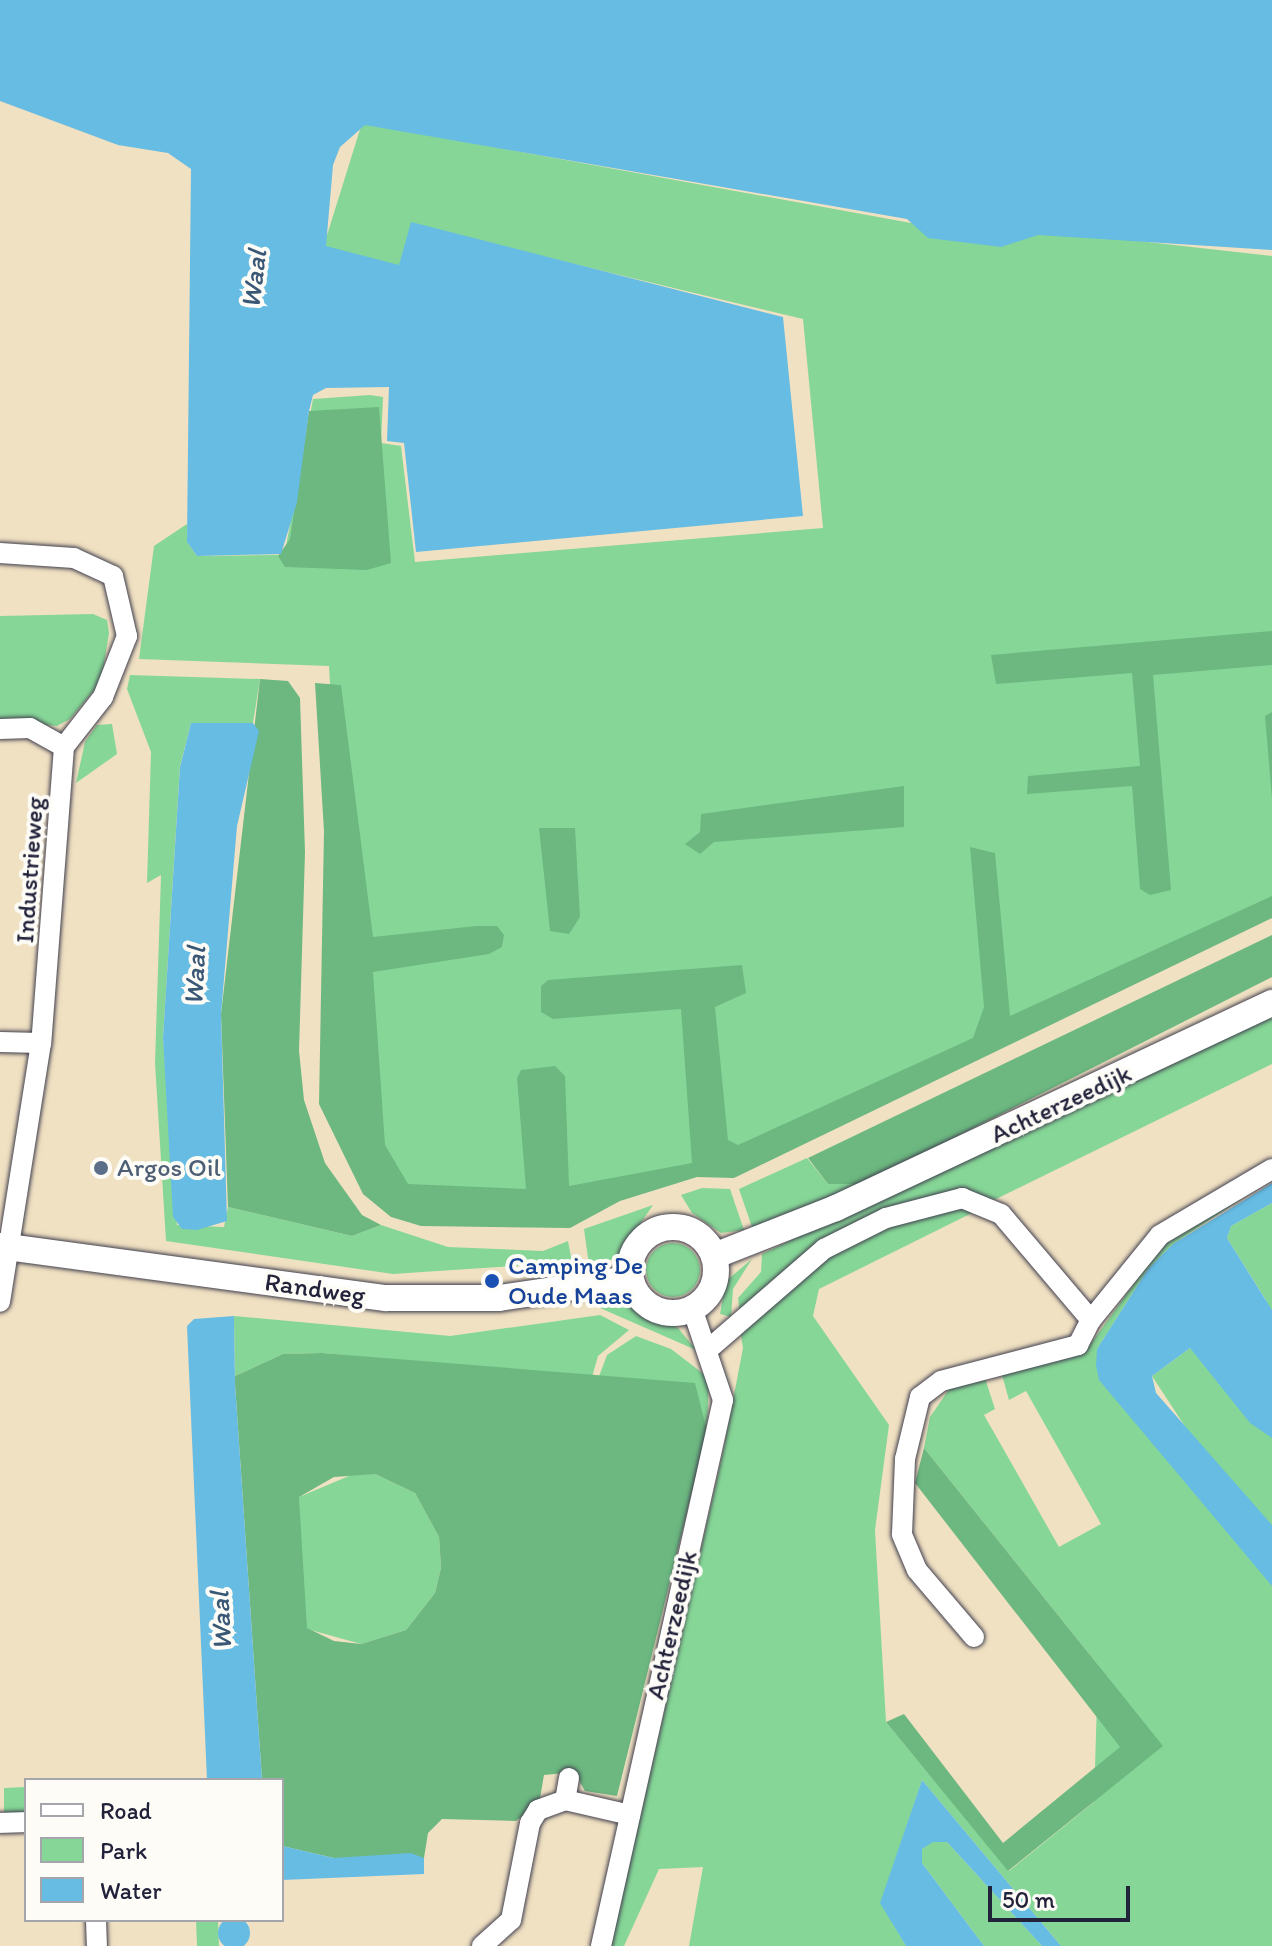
<!DOCTYPE html>
<html>
<head>
<meta charset="utf-8">
<style>
	body { margin:0 }
	#map { position:relative; width:1272px; height:1946px; overflow:hidden; background:#f0e1c2; font-family:Itim,sans-serif }
	div>[style] { position:absolute }
	.green>* { inset:0; background:#86d797 }
	.round { border-radius:50% }
	.forest>* { inset:0; background:#6cb880 }
	.water>* { inset:0; background:#66bce3 }
	.roads { filter:drop-shadow(0 0 2px #413f4f) drop-shadow(0 0 2px #413f4f) }
	.minor>* { height:20px; margin:-10px; padding:0 10px; transform-origin:10px; border-radius:10px; background:#fff }
	.major>* { height:26px; margin:-13px; padding:0 13px; transform-origin:13px; border-radius:13px; background:#fff }
	.major>.ring { margin:-13px; padding:0; box-sizing:content-box; background:none; border:26px solid #fff; border-radius:50% }
	.dots>* { width:22px; height:22px; translate:-50% -50%; box-sizing:border-box; border:4px solid #fdfcf7; border-radius:50% }
	span { translate:-50% -50%; white-space:nowrap; text-align:center; line-height:1.15; -webkit-text-stroke:8px #fdfcf7; paint-order:stroke }
	.street-label { font-size:26px; color:#22223b }
	.service-label { font-size:26px; color:#4e5e75 }
	.left { translate:0 -50%; text-align:left }
	.transit-label { font-size:26px; color:#164399 }
	.water-label { font-size:28px; color:#3a5876; font-style:italic }
	.legend { position:absolute; left:24px; top:1778px; width:260px; height:144px; box-sizing:border-box; background:#fdfcf7; border:2px solid #a5a5ac; margin:0; padding:10px 14px; list-style:none; font-size:24px; color:#22223b }
	.legend li { display:flex; align-items:center; gap:16px; height:40px }
	.legend b { width:40px; border:2px solid #a5a5ac }
	.scale { position:absolute; left:988px; top:1886px; width:142px; height:36px; box-sizing:border-box; border:4px solid #22223b; border-top:0; padding-left:10px; font-size:24px; line-height:28px; white-space:nowrap; color:#22223b; -webkit-text-stroke:6px #fdfcf7; paint-order:stroke }
</style>
</head>
<body>
<div id="map">
	<div class="green">
		<div style="clip-path:polygon(362px 123px,911px 223px,1006px 226px,1272px 256px,1272px 910px,739px 1165px,497px 1225px,358px 1170px,329px 666px,139px 659px,154px 546px,187px 524px,187px 542px,197px 556px,278px 555px,283px 563px,313px 399px,370px 395px,383px 397px,381px 443px,401px 446px,415px 562px,823px 528px,803px 319px,428px 229px,413px 273px,323px 248px)"></div>
		<div style="clip-path:polygon(93px 614px,107px 620px,109px 633px,101px 682px,70px 719px,57px 726px,0 720px,0 616px)"></div>
		<div style="clip-path:polygon(130px 675px,260px 679px,253px 723px,191px 723px,180px 766px,163px 1038px,177px 1225px,224px 1227px,228px 1207px,352px 1236px,381px 1225px,448px 1247px,543px 1251px,568px 1241px,572px 1262px,393px 1274px,166px 1241px,155px 1063px,161px 875px,147px 883px,151px 752px,127px 689px)"></div>
		<div style="clip-path:polygon(112px 724px,117px 754px,76px 783px,85px 742px,97px 725px)"></div>
		<div style="clip-path:polygon(1272px 1011px,1272px 1064px,992px 1201px,942px 1193px,908px 1205px,740px 1314px,738px 1298px,761px 1272px,762px 1254px)"></div>
		<div style="clip-path:polygon(807px 1158px,828px 1184px,862px 1184px,752px 1227px,739px 1189px)"></div>
		<div style="clip-path:polygon(1272px 1179px,1173px 1244px,1148px 1269px,1097px 1349px,1100px 1380px,1171px 1459px,1188px 1431px,1152px 1376px,1190px 1348px,1218px 1379px,1266px 1300px,1227px 1238px,1231px 1226px,1272px 1203px,1272px 1946px,1061px 1946px,922px 1780px,881px 1903px,906px 1946px,689px 1946px,703px 1867px,659px 1869px,624px 1946px,611px 1946px,723px 1452px,743px 1348px,740px 1329px,839px 1247px,926px 1211px,980px 1209px,819px 1289px,813px 1316px,889px 1425px,875px 1530px,886px 1722px,1009px 1871px,1094px 1802px,1098px 1665px,924px 1448px,930px 1417px,950px 1388px,984px 1375px,995px 1409px,984px 1415px,1059px 1547px,1101px 1524px,1026px 1391px,1009px 1400px,1002px 1375px,1092px 1342px,1165px 1241px)"></div>
		<div style="clip-path:polygon(702px 1188px,730px 1189px,744px 1230px,721px 1233px,692px 1213px,681px 1195px)"></div>
		<div style="clip-path:polygon(653px 1205px,619px 1255px,590px 1272px,584px 1229px)"></div>
		<div class="round" style="left:646px;top:1243px;width:54px;height:54px"></div>
		<div style="clip-path:polygon(752px 1259px,733px 1289px,731px 1317px,720px 1314px,726px 1281px)"></div>
		<div style="clip-path:polygon(597px 1300px,621px 1302px,678px 1328px,696px 1350px,600px 1308px)"></div>
		<div style="clip-path:polygon(600px 1315px,629px 1330px,598px 1356px,592px 1377px,322px 1353px,283px 1354px,235px 1376px,234px 1316px,450px 1336px)"></div>
		<div style="clip-path:polygon(636px 1336px,671px 1349px,709px 1378px,707px 1431px,598px 1379px,607px 1355px)"></div>
		<div style="clip-path:polygon(356px 1473px,375px 1474px,415px 1493px,439px 1537px,441px 1568px,435px 1593px,406px 1630px,361px 1644px,307px 1629px,301px 1601px,299px 1497px)"></div>
		<div style="clip-path:polygon(26px 1787px,26px 1815px,4px 1816px,4px 1788px)"></div>
		<div style="clip-path:polygon(932px 1842px,947px 1842px,1042px 1946px,984px 1946px,922px 1863px,922px 1849px)"></div>
		<div style="clip-path:polygon(196px 1920px,218px 1920px,219px 1946px,197px 1946px)"></div>
	</div>
	<div class="forest">
		<div style="clip-path:polygon(379px 407px,391px 563px,367px 570px,285px 567px,278px 556px,290px 539px,309px 411px)"></div>
		<div style="clip-path:polygon(1272px 631px,1272px 665px,1153px 675px,1171px 890px,1150px 895px,1140px 889px,1132px 786px,1027px 794px,1028px 776px,1140px 766px,1132px 673px,996px 684px,991px 655px)"></div>
		<div style="clip-path:polygon(260px 679px,288px 681px,300px 698px,305px 852px,299px 1051px,304px 1100px,325px 1163px,362px 1215px,381px 1225px,352px 1236px,228px 1207px,221px 1014px)"></div>
		<div style="clip-path:polygon(315px 683px,341px 685px,373px 937px,476px 926px,497px 926px,504px 935px,502px 947px,489px 954px,373px 972px,385px 1145px,408px 1184px,526px 1189px,517px 1078px,521px 1070px,555px 1066px,565px 1076px,569px 1186px,692px 1163px,681px 1009px,553px 1019px,541px 1012px,541px 986px,548px 980px,742px 965px,746px 993px,715px 1007px,728px 1140px,738px 1145px,973px 1038px,984px 1007px,970px 847px,995px 853px,1010px 1016px,1272px 896px,1272px 918px,734px 1178px,697px 1177px,620px 1201px,570px 1228px,421px 1226px,391px 1217px,363px 1194px,319px 1104px,324px 831px)"></div>
		<div style="clip-path:polygon(1272px 712px,1272px 799px,1265px 716px)"></div>
		<div style="clip-path:polygon(904px 786px,904px 827px,714px 842px,700px 854px,685px 844px,700px 832px,701px 814px)"></div>
		<div style="clip-path:polygon(539px 828px,575px 828px,580px 917px,569px 934px,550px 931px)"></div>
		<div style="clip-path:polygon(1272px 935px,1272px 977px,863px 1184px,828px 1184px,808px 1158px)"></div>
		<div style="clip-path:polygon(evenodd,322px 1353px,695px 1383px,707px 1431px,617px 1796px,585px 1791px,574px 1772px,544px 1775px,539px 1804px,516px 1821px,442px 1819px,428px 1833px,424px 1858px,334px 1858px,282px 1846px,282px 1780px,262px 1780px,235px 1384px,235px 1376px,283px 1354px,322px 1353px,375px 1474px,415px 1493px,439px 1537px,441px 1568px,435px 1593px,406px 1630px,361px 1644px,334px 1641px,307px 1628px,299px 1497px,334px 1477px,375px 1474px)"></div>
		<div style="clip-path:polygon(924px 1448px,1163px 1746px,1008px 1871px,886px 1722px,904px 1714px,1003px 1843px,1120px 1747px,915px 1483px)"></div>
	</div>
	<div class="water">
		<div style="clip-path:polygon(0 0,1272px 0,1272px 250px,1038px 235px,1001px 247px,928px 238px,907px 219px,365px 125px,340px 147px,333px 165px,326px 246px,399px 265px,411px 222px,783px 317px,803px 516px,416px 552px,404px 443px,387px 441px,389px 387px,326px 388px,313px 395px,309px 411px,297px 502px,281px 554px,197px 556px,187px 542px,191px 169px,168px 153px,118px 145px,0 101px)"></div>
		<div style="clip-path:polygon(191px 723px,253px 723px,259px 731px,237px 826px,221px 1014px,227px 1221px,197px 1230px,182px 1229px,173px 1217px,163px 1038px,180px 767px)"></div>
		<div style="clip-path:polygon(1272px 1183px,1272px 1203px,1231px 1226px,1227px 1238px,1272px 1310px,1272px 1438px,1250px 1423px,1190px 1348px,1152px 1376px,1156px 1393px,1272px 1525px,1272px 1586px,1099px 1380px,1096px 1365px,1097px 1349px,1148px 1269px,1173px 1244px)"></div>
		<div style="clip-path:polygon(234px 1316px,235px 1384px,262px 1780px,207px 1780px,187px 1326px,194px 1319px)"></div>
		<div style="clip-path:polygon(922px 1780px,1061px 1946px,1042px 1946px,947px 1842px,933px 1842px,922px 1849px,922px 1863px,984px 1946px,906px 1946px,880px 1903px)"></div>
		<div style="clip-path:polygon(282px 1846px,334px 1858px,411px 1853px,424px 1858px,424px 1874px,282px 1880px)"></div>
		<div class="round" style="left:218px;top:1917px;width:32px;height:32px"></div>
	</div>
	<div class="roads">
		<div class="minor">
			<div style="left:0;top:553px;width:74px;rotate:3.9deg"></div>
			<div style="left:74px;top:558px;width:43px;rotate:24.8deg"></div>
			<div style="left:113px;top:576px;width:62px;rotate:76.9deg"></div>
			<div style="left:127px;top:636px;width:66px;rotate:111.5deg"></div>
			<div style="left:103px;top:697px;width:63px;rotate:128deg"></div>
			<div style="left:64px;top:747px;width:297px;rotate:94.4deg"></div>
			<div style="left:41px;top:1043px;width:262px;rotate:99deg"></div>
			<div style="left:0;top:729px;width:30px;rotate:-2deg"></div>
			<div style="left:30px;top:728px;width:39px;rotate:29deg"></div>
			<div style="left:0;top:1042px;width:41px;rotate:1.4deg"></div>
			<div style="left:711px;top:1347px;width:150px;rotate:-40.9deg"></div>
			<div style="left:824px;top:1249px;width:69px;rotate:-26.6deg"></div>
			<div style="left:886px;top:1218px;width:79px;rotate:-14.7deg"></div>
			<div style="left:962px;top:1198px;width:42px;rotate:22.3deg"></div>
			<div style="left:1001px;top:1214px;width:139px;rotate:49.7deg"></div>
			<div style="left:1091px;top:1320px;width:109px;rotate:-50.9deg"></div>
			<div style="left:1160px;top:1235px;width:130px;rotate:-30.5deg"></div>
			<div style="left:974px;top:1637px;width:88px;rotate:-130.4deg"></div>
			<div style="left:917px;top:1570px;width:39px;rotate:-113deg"></div>
			<div style="left:902px;top:1534px;width:75px;rotate:-87.7deg"></div>
			<div style="left:905px;top:1459px;width:64px;rotate:-76.4deg"></div>
			<div style="left:920px;top:1397px;width:26px;rotate:-37deg"></div>
			<div style="left:941px;top:1381px;width:142px;rotate:-14.7deg"></div>
			<div style="left:1078px;top:1345px;width:28px;rotate:-63deg"></div>
			<div style="left:569px;top:1778px;width:22px;rotate:100deg"></div>
			<div style="left:565px;top:1800px;width:67px;rotate:13deg"></div>
			<div style="left:0;top:1823px;width:26px;rotate:-2deg"></div>
			<div style="left:96px;top:1920px;width:26px;rotate:88deg"></div>
			<div style="left:482px;top:1946px;width:39px;rotate:-42deg"></div>
			<div style="left:511px;top:1920px;width:99px;rotate:-78.9deg"></div>
			<div style="left:530px;top:1823px;width:15px;rotate:-58deg"></div>
			<div style="left:538px;top:1810px;width:29px;rotate:-20deg"></div>
			<div style="left:601px;top:1946px;width:559px;rotate:-77.4deg"></div>
			<div style="left:723px;top:1400px;width:97px;rotate:-108.6deg"></div>
		</div>
		<div class="major">
			<div class="ring" style="left:630px;top:1227px;width:60px;height:60px"></div>
			<div style="left:0;top:1246px;width:389px;rotate:7.7deg"></div>
			<div style="left:386px;top:1298px;width:113px"></div>
			<div style="left:499px;top:1298px;width:132px;rotate:-8.3deg"></div>
			<div style="left:714px;top:1256px;width:131px;rotate:-21.5deg"></div>
			<div style="left:836px;top:1208px;width:482px;rotate:-25.2deg"></div>
		</div>
	</div>
	<div class="dots">
		<div style="left:101px;top:1168px;background:#5c6f8a"></div>
		<div style="left:492px;top:1281px;background:#1a4fb4"></div>
	</div>
	<div class="street-label">
		<span style="left:30px;top:870px;rotate:-86deg">Industrieweg</span>
		<span style="left:1061px;top:1104px;rotate:-25deg">Achterzeedijk</span>
		<span style="left:315px;top:1289px;rotate:8deg">Randweg</span>
		<span style="left:672px;top:1625px;rotate:-77deg">Achterzeedijk</span>
	</div>
	<div class="service-label">
		<span class="left" style="left:117px;top:1168px">Argos Oil</span>
	</div>
	<div class="transit-label">
		<span class="left" style="left:508px;top:1281px">Camping De<br>Oude Maas</span>
	</div>
	<div class="water-label">
		<span style="left:253px;top:279px;rotate:-83deg">Waal</span>
		<span style="left:194px;top:976px;rotate:-87deg">Waal</span>
		<span style="left:220px;top:1621px;rotate:-93deg">Waal</span>
	</div>
	<ul class="legend">
	<li><b style="height:10px;background:#fff"></b>Road</li>
	<li><b style="height:22px;background:#86d797"></b>Park</li>
	<li><b style="height:22px;background:#66bce3"></b>Water</li>
	</ul>
	<div class="scale">50 m</div>
</div>
</body>
</html>
